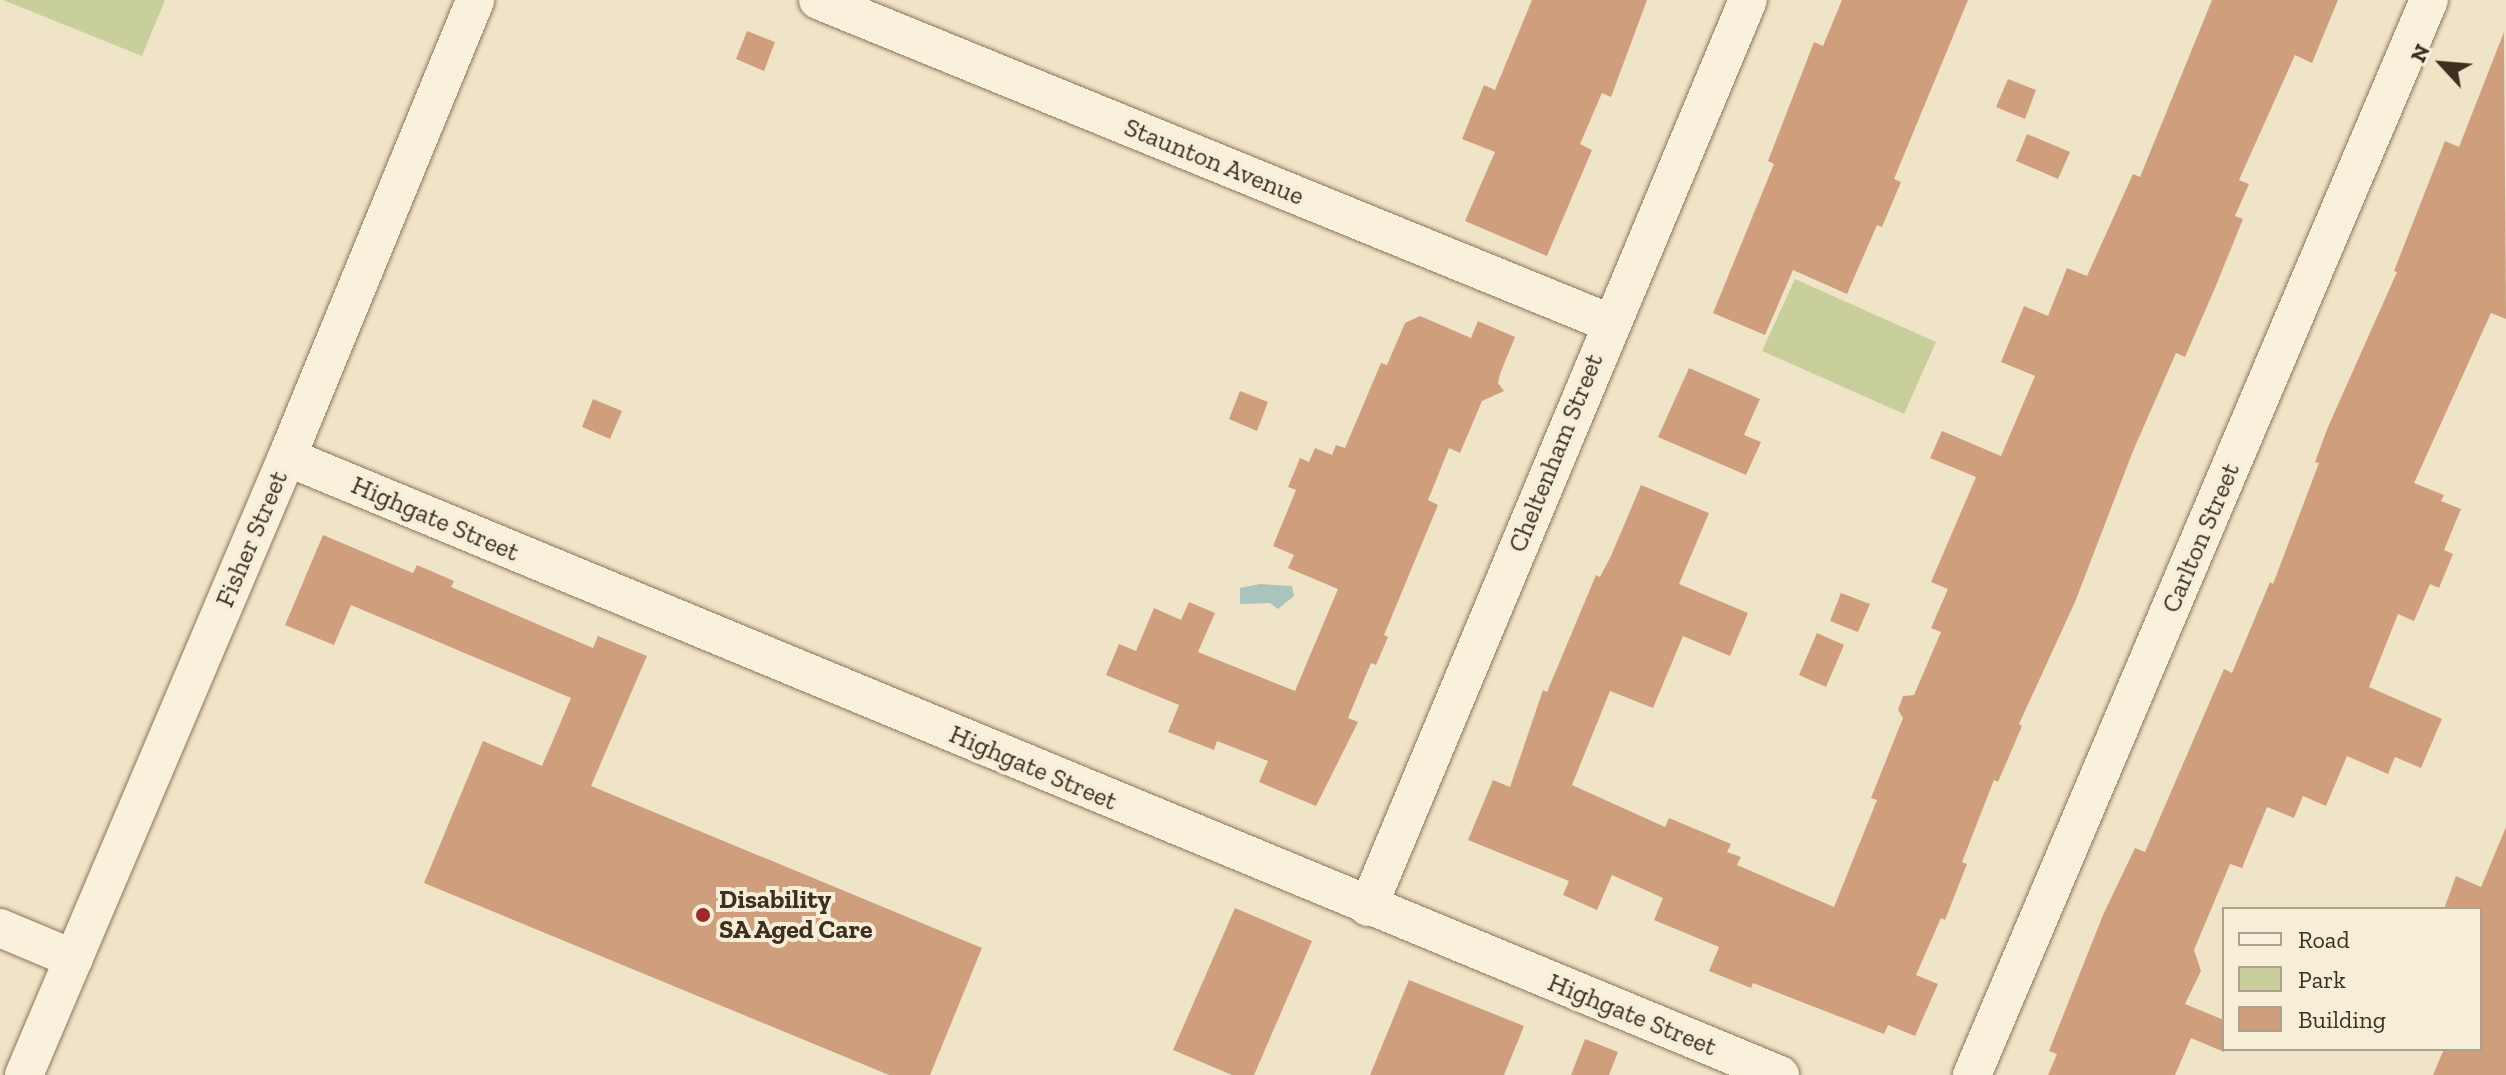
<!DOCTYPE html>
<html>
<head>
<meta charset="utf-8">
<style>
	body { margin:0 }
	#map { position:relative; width:2506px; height:1075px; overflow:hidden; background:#f0e4c8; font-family:"Zilla Slab",serif }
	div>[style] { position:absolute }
	.green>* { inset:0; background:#c9cf9b }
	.water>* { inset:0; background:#a9c4bc }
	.building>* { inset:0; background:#cf9f7d }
	.roads { filter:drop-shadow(0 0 2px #8d765c) drop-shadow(0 0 2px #8d765c) }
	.minor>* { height:38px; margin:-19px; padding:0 19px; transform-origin:19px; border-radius:19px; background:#faf1dc }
	.dots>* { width:22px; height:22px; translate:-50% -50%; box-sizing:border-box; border:4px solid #f7eed8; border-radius:50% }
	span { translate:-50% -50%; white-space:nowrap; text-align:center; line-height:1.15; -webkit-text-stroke:8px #f7eed8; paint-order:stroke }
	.street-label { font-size:26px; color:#3d2e20 }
	.poi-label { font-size:26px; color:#3d2e20; font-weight:700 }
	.left { translate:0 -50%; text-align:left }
	.legend { position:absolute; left:2222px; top:907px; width:260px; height:144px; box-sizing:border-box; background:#f7eed8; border:2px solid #ada18e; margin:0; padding:10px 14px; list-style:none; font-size:24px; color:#3d2e20 }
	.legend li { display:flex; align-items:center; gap:16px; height:40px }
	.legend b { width:40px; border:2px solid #ada18e }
	.north { position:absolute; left:2402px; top:24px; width:80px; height:80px; -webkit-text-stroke:6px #f7eed8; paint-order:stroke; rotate:296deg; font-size:22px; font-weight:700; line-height:32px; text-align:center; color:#3d2e20 }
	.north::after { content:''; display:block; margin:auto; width:28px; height:36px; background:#3d2e20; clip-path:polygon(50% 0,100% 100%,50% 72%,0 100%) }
</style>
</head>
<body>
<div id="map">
	<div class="green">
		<div style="clip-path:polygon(3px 0,165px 0,142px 56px)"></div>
		<div style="clip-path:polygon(1795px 279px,1936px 342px,1904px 414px,1762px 351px)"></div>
	</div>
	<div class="water">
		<div style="clip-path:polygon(1260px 584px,1292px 586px,1294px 596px,1278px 609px,1270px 603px,1240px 604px,1240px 588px)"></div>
	</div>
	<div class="building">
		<div style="clip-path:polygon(1532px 0,1647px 0,1611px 97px,1602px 93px,1580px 144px,1592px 150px,1547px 256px,1465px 221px,1495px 152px,1462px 139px,1484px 85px,1495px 90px)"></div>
		<div style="clip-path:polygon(1842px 0,1968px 0,1894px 179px,1901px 182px,1882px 227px,1877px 225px,1847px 294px,1793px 270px,1765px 335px,1713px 313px,1774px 164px,1768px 161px,1814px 42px,1823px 46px)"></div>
		<div style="clip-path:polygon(2212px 0,2338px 0,2312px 63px,2295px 55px,2239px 180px,2249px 184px,2235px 216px,2243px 219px,2215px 288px,2185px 357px,2176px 353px,2133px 451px,2075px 602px,2019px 724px,2022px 726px,1998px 782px,1994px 780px,1962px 862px,1967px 864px,1945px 920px,1941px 918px,1916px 975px,1938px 984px,1915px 1036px,1888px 1025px,1884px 1034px,1753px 983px,1751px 988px,1709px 971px,1719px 947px,1654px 920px,1663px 898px,1612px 875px,1597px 910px,1563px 895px,1569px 881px,1468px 840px,1493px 780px,1510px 787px,1543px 690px,1547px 692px,1596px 575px,1600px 577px,1611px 556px,1641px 485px,1709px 513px,1679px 584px,1748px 613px,1730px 656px,1683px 636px,1653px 708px,1610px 691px,1572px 785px,1665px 827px,1669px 818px,1731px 844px,1727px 852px,1741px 857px,1737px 865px,1834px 907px,1877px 800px,1871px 798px,1903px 718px,1898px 710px,1903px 696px,1914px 695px,1941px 632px,1931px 628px,1948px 589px,1931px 582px,1976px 477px,1930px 458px,1942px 431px,2001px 456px,2035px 376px,2001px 362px,2024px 306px,2048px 316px,2067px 268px,2087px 276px,2133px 174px,2140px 177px)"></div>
		<div style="clip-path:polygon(747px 31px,775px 42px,764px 71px,736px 59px)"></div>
		<div style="clip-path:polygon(2504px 32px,2506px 319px,2491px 313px,2414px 483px,2444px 495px,2441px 501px,2461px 509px,2444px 550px,2453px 554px,2439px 588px,2430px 584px,2414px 621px,2398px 614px,2369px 687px,2442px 719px,2421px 768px,2395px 757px,2388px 774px,2347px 756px,2326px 806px,2303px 796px,2294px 818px,2267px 807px,2242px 868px,2230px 864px,2194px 950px,2201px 971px,2185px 1004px,2224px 1020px,2224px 1052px,2191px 1038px,2175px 1075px,2048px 1075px,2057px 1054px,2049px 1051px,2103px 915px,2135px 848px,2145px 852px,2224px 669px,2232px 673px,2270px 582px,2273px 584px,2319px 463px,2315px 462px,2328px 427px,2397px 272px,2394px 271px,2445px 141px,2459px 147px)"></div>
		<div style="clip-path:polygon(2008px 79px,2036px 90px,2025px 119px,1996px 107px)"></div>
		<div style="clip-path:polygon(2027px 134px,2070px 152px,2058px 179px,2016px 161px)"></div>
		<div style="clip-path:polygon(1420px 316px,1471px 338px,1478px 321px,1515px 337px,1500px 374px,1498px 383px,1504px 391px,1482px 401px,1460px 453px,1449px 448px,1428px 500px,1438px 505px,1384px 635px,1388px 637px,1376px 665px,1371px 663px,1348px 718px,1358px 722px,1316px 806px,1259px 782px,1268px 761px,1217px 741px,1214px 750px,1168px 732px,1179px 705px,1106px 675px,1119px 644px,1136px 651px,1154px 608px,1181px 620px,1189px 602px,1215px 613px,1198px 652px,1295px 691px,1338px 589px,1288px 568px,1294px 555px,1273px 546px,1296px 490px,1288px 487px,1300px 458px,1309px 462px,1315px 448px,1332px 455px,1336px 445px,1345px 448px,1381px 363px,1387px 365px,1405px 323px)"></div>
		<div style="clip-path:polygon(1689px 368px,1760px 399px,1744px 435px,1761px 442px,1746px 475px,1658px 437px)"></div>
		<div style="clip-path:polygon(1240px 391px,1268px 402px,1257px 431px,1229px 419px)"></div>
		<div style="clip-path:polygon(593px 399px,622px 411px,610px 439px,582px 427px)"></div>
		<div style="clip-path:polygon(323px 535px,413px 573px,417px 565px,454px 581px,451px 587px,593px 648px,598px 636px,647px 656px,591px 786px,982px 948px,930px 1075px,889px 1075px,424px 883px,483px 741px,542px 766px,571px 698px,351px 605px,334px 645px,285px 625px)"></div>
		<div style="clip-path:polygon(1841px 593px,1870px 604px,1858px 632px,1830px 621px)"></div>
		<div style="clip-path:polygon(1817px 633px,1844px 645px,1826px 687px,1799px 675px)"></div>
		<div style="clip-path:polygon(2506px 827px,2506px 1075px,2433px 1075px,2444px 1049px,2480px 1049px,2480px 909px,2444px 909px,2456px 876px,2481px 887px)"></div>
		<div style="clip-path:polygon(1235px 908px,1312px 941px,1254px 1075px,1232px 1075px,1173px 1050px)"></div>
		<div style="clip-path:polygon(1409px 980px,1524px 1026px,1504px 1075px,1370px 1075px)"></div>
		<div style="clip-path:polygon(1585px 1039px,1618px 1052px,1609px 1075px,1571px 1075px)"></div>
	</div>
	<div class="roads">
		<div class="minor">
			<div style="left:818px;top:0;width:855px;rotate:22.19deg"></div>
			<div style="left:287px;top:457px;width:1616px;rotate:22.49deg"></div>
			<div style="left:1368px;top:907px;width:983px;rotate:-67.27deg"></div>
			<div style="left:0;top:928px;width:80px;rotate:22.7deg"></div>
			<div style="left:24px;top:1075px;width:672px;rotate:-66.95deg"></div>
			<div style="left:287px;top:457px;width:494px;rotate:-67.6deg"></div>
			<div style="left:1972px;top:1075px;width:1168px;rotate:-66.97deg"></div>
		</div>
	</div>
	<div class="dots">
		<div style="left:703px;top:915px;background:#9e2a2b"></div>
	</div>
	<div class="street-label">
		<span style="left:1214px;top:162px;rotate:22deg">Staunton Avenue</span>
		<span style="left:1556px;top:453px;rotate:-68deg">Cheltenham Street</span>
		<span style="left:435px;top:519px;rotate:23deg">Highgate Street</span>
		<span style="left:2201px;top:538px;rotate:-67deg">Carlton Street</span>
		<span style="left:252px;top:539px;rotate:-67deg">Fisher Street</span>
		<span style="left:1033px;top:768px;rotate:23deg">Highgate Street</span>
		<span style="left:1632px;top:1015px;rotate:22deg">Highgate Street</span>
	</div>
	<div class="poi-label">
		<span class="left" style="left:719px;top:915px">Disability<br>SA Aged Care</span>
	</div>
	<ul class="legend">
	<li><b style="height:10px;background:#faf1dc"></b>Road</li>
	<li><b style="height:22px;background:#c9cf9b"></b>Park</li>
	<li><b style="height:22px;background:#cf9f7d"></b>Building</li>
	</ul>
	<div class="north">N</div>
</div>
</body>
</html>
